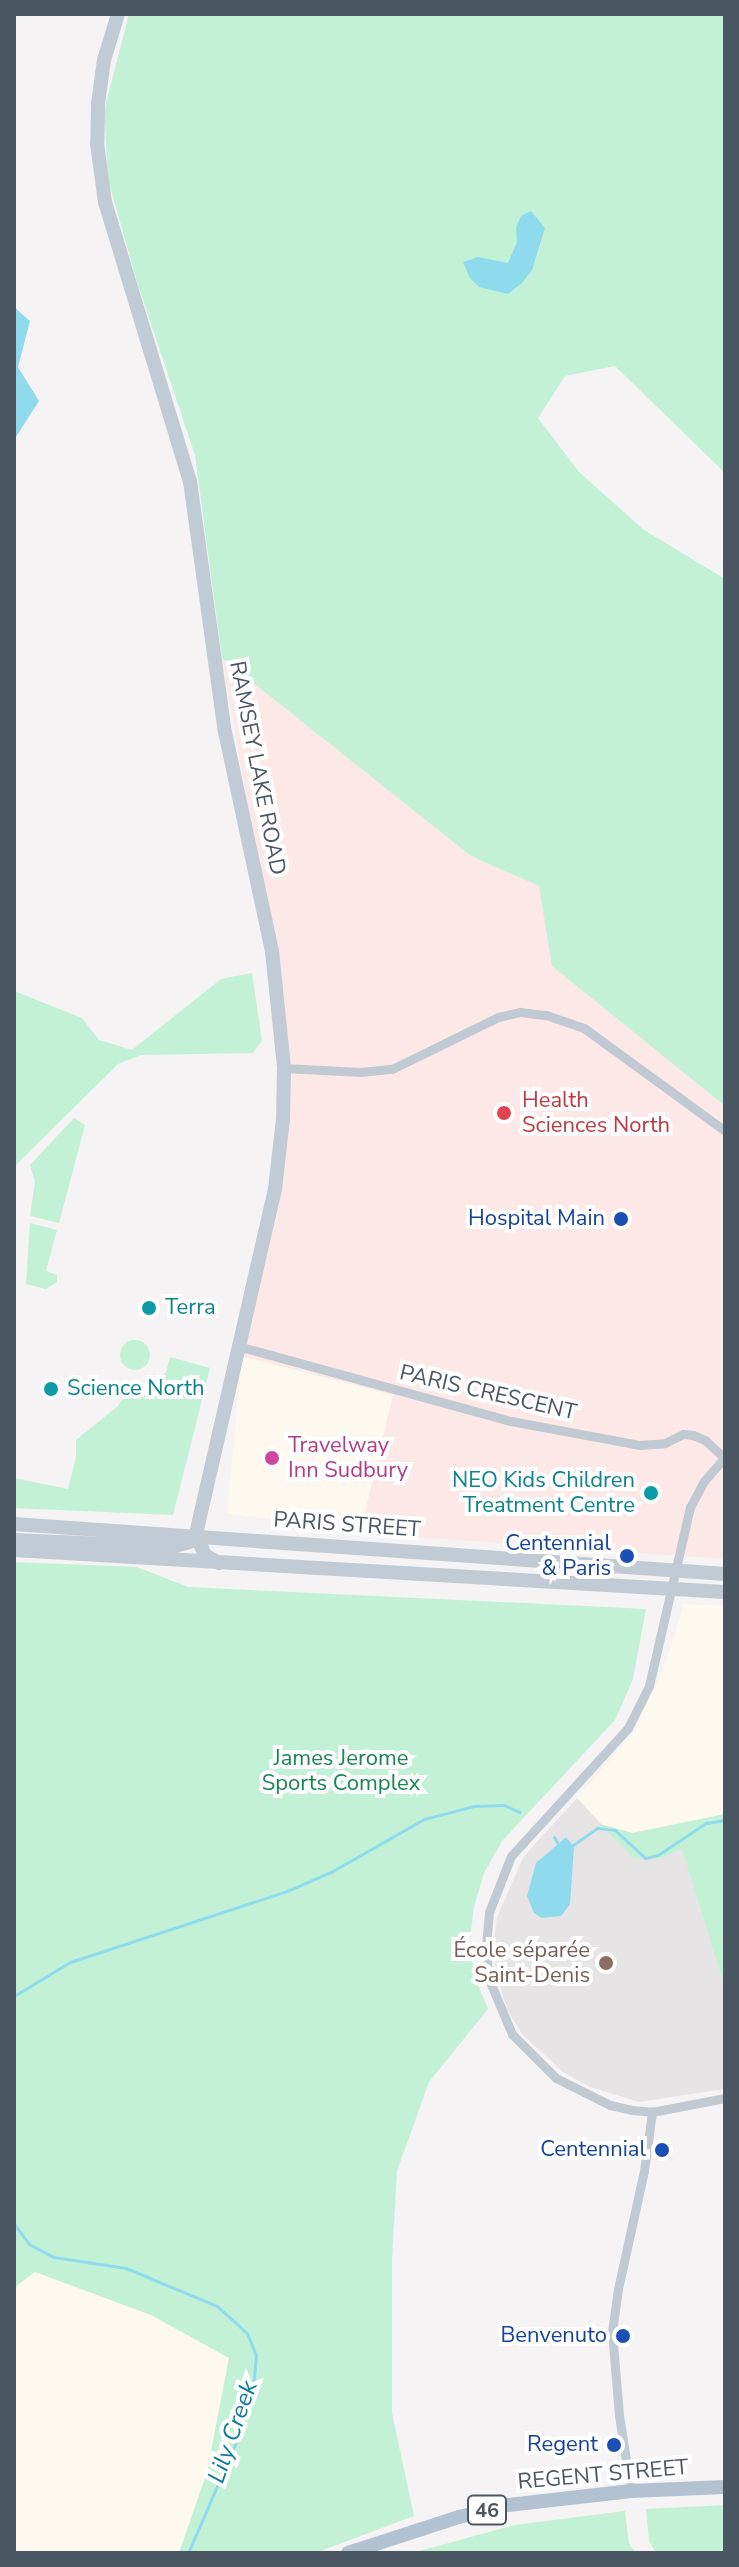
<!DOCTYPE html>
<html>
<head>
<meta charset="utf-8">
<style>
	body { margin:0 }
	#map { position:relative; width:739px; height:2567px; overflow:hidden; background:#f5f3f3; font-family:"Nunito Sans",sans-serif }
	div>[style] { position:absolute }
	.commercial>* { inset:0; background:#fdf9ef }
	.education>* { inset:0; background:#e6e4e5 }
	.medical>* { inset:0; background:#fce8e6 }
	.green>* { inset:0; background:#c3f1d5 }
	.round { border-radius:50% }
	.water>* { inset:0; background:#90daee }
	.stream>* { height:3px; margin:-1.5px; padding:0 1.5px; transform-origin:1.5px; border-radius:1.5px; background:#90daee }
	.street>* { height:9px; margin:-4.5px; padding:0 4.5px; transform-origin:4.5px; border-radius:4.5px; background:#c1cad2 }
	.secondary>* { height:14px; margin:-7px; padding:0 7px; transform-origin:7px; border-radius:7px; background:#c1cbd6 }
	.primary>* { height:14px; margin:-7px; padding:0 7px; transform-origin:7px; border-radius:7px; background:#b3c2d1 }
	.dots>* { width:22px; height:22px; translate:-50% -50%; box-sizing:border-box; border:4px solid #fff; border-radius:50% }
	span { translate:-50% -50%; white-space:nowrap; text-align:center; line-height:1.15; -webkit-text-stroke:8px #fff; paint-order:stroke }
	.shield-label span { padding:2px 6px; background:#fff; border:2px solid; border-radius:6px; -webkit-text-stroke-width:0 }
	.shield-label { font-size:20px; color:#4a5661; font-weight:700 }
	.street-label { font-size:22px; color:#4a5661 }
	.health-label { font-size:22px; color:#be3a42 }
	.left { translate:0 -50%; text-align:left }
	.transit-label { font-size:22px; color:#164399 }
	.right { translate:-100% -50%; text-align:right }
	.culture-label { font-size:22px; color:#0d838f }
	.hotel-label { font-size:22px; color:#b23c85 }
	.park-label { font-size:22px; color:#17864f }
	.education-label { font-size:22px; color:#785e54 }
	.water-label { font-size:24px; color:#0c7c9b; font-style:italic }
	.frame { position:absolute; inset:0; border:16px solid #4a5661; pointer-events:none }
</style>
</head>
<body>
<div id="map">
	<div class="commercial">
		<div style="clip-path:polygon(242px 1356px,393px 1395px,360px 1533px,227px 1513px)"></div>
		<div style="clip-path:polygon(684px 1604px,725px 1606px,725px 1814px,632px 1833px,600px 1824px,577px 1798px,635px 1731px,665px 1664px)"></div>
		<div style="clip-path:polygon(35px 2272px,151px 2315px,229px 2358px,207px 2472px,179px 2553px,14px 2553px,14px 2288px)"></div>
	</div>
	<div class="education">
		<div style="clip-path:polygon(577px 1798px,633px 1858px,658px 1859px,682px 1848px,725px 1989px,725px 2089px,639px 2102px,590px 2087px,563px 2072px,522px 2034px,508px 2011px,497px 1978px,493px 1949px,497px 1917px,524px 1856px)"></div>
	</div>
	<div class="medical">
		<div style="clip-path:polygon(222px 658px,471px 856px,539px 886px,553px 966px,725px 1106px,725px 1559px,360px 1533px,393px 1395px,242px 1356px,281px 1189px,274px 950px)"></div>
	</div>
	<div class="green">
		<div style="clip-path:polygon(129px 14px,725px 14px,725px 473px,615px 366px,565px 376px,538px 418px,579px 472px,644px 530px,725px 579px,725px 1106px,552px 966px,539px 886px,471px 856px,222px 658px,195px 455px,137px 282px,108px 179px,104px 111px)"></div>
		<div style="clip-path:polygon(252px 973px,262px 1041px,253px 1053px,141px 1055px,118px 1064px,14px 1167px,14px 991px,82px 1018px,99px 1040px,132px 1050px,221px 979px)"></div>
		<div style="clip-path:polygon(74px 1118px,85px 1125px,59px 1223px,30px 1216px,35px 1182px,30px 1165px)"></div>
		<div style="clip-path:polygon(30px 1223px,57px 1230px,46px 1271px,57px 1275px,57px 1282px,46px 1289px,26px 1284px)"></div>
		<div class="round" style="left:120px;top:1340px;width:30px;height:30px"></div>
		<div style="clip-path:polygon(170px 1357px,210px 1368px,173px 1515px,14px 1508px,14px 1478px,68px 1489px,76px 1457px,76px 1440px,118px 1406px,128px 1390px,146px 1389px,158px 1382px,166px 1372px)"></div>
		<div style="clip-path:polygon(14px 1562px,137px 1567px,188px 1587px,646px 1609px,633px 1679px,615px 1720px,502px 1841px,484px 1873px,474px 1907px,469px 1947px,476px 1980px,488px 2009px,429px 2082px,397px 2171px,392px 2259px,392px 2413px,414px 2516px,315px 2553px,179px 2553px,207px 2472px,229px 2358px,151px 2315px,35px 2272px,14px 2288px)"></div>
		<div style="clip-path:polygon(725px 1814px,725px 1989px,682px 1849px,658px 1859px,633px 1858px,600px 1824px,632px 1833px)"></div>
		<div style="clip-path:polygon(725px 2505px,725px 2553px,656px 2553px,649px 2541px,646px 2509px)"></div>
		<div style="clip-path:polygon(625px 2511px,629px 2544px,636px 2553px,412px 2553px,515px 2525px)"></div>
	</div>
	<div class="water">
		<div style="clip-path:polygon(531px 211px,545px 228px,532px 270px,522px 283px,508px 294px,479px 287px,470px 278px,463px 262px,478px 257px,508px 263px,517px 242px,516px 227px,521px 216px)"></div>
		<div style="clip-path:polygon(14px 307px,30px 321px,18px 367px,39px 401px,14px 440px)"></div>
		<div style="clip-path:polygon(566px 1837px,574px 1847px,570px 1904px,561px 1916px,542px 1918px,534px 1913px,527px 1896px,536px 1863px)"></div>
	</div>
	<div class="stream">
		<div style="left:554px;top:1837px;width:6px;rotate:59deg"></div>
		<div style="left:573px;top:1845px;width:29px;rotate:-35deg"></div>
		<div style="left:597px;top:1828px;width:18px;rotate:6deg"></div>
		<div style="left:615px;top:1830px;width:41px;rotate:43deg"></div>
		<div style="left:645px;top:1858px;width:13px;rotate:-13deg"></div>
		<div style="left:658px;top:1855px;width:58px;rotate:-33.7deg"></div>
		<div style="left:706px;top:1823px;width:19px;rotate:-9deg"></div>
		<div style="left:14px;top:1996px;width:66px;rotate:-31.3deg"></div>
		<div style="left:70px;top:1962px;width:228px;rotate:-18.1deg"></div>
		<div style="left:287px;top:1891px;width:48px;rotate:-23.4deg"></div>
		<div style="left:331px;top:1872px;width:107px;rotate:-29.7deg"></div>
		<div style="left:424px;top:1819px;width:52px;rotate:-14.6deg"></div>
		<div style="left:474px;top:1806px;width:30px;rotate:-2deg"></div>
		<div style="left:504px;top:1805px;width:17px;rotate:25deg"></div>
		<div style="left:14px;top:2224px;width:25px;rotate:53deg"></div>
		<div style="left:29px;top:2244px;width:27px;rotate:28deg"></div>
		<div style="left:53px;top:2257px;width:74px;rotate:8.6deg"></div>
		<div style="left:126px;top:2268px;width:99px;rotate:22.7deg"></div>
		<div style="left:217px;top:2306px;width:40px;rotate:42deg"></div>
		<div style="left:247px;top:2333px;width:24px;rotate:68deg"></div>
		<div style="left:256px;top:2355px;width:35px;rotate:95deg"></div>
		<div style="left:253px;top:2390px;width:45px;rotate:106.8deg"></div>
		<div style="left:240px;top:2433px;width:131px;rotate:113.4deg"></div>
	</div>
	<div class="street">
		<div style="left:284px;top:1068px;width:77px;rotate:3deg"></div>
		<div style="left:361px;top:1072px;width:31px;rotate:-6deg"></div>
		<div style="left:392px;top:1069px;width:118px;rotate:-26.1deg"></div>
		<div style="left:498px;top:1017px;width:23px;rotate:-13deg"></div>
		<div style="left:520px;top:1012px;width:26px;rotate:7deg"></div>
		<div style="left:546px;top:1015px;width:40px;rotate:18.9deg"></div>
		<div style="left:584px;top:1028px;width:175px;rotate:36.1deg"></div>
		<div style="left:238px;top:1346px;width:283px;rotate:15.4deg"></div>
		<div style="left:511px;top:1421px;width:130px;rotate:10.6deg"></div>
		<div style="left:639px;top:1445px;width:26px;rotate:-4deg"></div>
		<div style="left:665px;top:1443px;width:20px;rotate:-27deg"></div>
		<div style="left:683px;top:1434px;width:10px;rotate:6deg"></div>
		<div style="left:693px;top:1435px;width:13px;rotate:23deg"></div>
		<div style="left:705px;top:1440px;width:26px;rotate:43deg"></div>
		<div style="left:725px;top:1457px;width:32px;rotate:131deg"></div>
		<div style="left:704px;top:1481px;width:30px;rotate:118deg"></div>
		<div style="left:690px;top:1507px;width:184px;rotate:102.9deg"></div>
		<div style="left:649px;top:1686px;width:47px;rotate:116.6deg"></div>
		<div style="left:628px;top:1728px;width:173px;rotate:132.4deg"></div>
		<div style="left:511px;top:1856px;width:60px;rotate:111.4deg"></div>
		<div style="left:489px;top:1912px;width:34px;rotate:95deg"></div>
		<div style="left:486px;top:1946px;width:31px;rotate:86deg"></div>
		<div style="left:488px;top:1977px;width:62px;rotate:67.2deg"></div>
		<div style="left:512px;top:2034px;width:62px;rotate:45deg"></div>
		<div style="left:556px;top:2078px;width:60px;rotate:26.6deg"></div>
		<div style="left:610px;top:2105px;width:22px;rotate:13deg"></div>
		<div style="left:631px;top:2110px;width:21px;rotate:5deg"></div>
		<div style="left:652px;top:2112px;width:74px;rotate:-10.9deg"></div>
		<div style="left:631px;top:2491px;width:77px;rotate:-99deg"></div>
		<div style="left:619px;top:2415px;width:83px;rotate:-94.8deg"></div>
		<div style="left:612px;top:2332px;width:43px;rotate:-82.1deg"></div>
		<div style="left:618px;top:2289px;width:121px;rotate:-77.6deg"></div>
		<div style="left:644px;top:2171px;width:60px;rotate:-82.3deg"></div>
	</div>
	<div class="secondary">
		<div style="left:118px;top:14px;width:48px;rotate:106.9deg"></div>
		<div style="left:104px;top:60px;width:44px;rotate:97.8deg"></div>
		<div style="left:98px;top:104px;width:39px;rotate:91deg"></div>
		<div style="left:97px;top:143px;width:60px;rotate:82.3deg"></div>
		<div style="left:105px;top:202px;width:292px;rotate:73.1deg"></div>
		<div style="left:190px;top:481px;width:253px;rotate:82.1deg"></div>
		<div style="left:225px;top:732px;width:224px;rotate:77.9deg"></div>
		<div style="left:272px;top:951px;width:118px;rotate:84.1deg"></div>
		<div style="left:284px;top:1068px;width:51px;rotate:91.1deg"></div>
		<div style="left:283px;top:1119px;width:70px;rotate:96.5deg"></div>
		<div style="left:275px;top:1189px;width:355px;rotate:102.9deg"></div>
		<div style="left:196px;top:1535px;width:22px;rotate:66deg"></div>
		<div style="left:205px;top:1555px;width:16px;rotate:30deg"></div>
		<div style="left:14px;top:1524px;width:713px;rotate:4.02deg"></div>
		<div style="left:14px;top:1540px;width:158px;rotate:2.5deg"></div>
		<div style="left:172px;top:1547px;width:18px;rotate:-16deg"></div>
		<div style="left:189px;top:1542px;width:10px;rotate:-45deg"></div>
		<div style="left:14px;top:1550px;width:712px;rotate:3.38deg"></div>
	</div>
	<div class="primary">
		<div style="left:348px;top:2553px;width:117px;rotate:-18deg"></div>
		<div style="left:459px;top:2517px;width:50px;rotate:-13.8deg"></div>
		<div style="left:508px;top:2505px;width:124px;rotate:-6.5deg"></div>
		<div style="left:631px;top:2491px;width:94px;rotate:-2.4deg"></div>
	</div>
	<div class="dots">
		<div style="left:504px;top:1113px;background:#e0444e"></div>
		<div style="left:621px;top:1219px;background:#1a4fb4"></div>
		<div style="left:149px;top:1308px;background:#0f9aa8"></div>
		<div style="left:51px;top:1389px;background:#0f9aa8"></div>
		<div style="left:272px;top:1458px;background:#d1479c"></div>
		<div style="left:651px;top:1493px;background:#0f9aa8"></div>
		<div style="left:627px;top:1556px;background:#1a4fb4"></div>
		<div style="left:606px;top:1963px;background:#8d6e63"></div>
		<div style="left:662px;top:2150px;background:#1a4fb4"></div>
		<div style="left:623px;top:2336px;background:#1a4fb4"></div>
		<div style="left:614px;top:2445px;background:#1a4fb4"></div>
	</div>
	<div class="shield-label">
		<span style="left:487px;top:2510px">46</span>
	</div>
	<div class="street-label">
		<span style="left:257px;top:768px;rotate:79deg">RAMSEY LAKE ROAD</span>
		<span style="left:488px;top:1393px;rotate:13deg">PARIS CRESCENT</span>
		<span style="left:347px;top:1525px;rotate:4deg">PARIS STREET</span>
		<span style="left:603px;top:2475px;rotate:-5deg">REGENT STREET</span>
	</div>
	<div class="health-label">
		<span class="left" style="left:522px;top:1113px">Health<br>Sciences North</span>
	</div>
	<div class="transit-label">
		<span class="right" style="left:605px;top:1219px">Hospital Main</span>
		<span class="right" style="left:611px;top:1556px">Centennial<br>&amp; Paris</span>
		<span class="right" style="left:646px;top:2150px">Centennial</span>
		<span class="right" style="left:607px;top:2336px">Benvenuto</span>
		<span class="right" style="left:598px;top:2445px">Regent</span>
	</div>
	<div class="culture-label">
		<span class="left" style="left:165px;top:1308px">Terra</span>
		<span class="left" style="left:67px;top:1389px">Science North</span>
		<span class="right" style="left:635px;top:1493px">NEO Kids Children<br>Treatment Centre</span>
	</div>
	<div class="hotel-label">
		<span class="left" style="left:288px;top:1458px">Travelway<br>Inn Sudbury</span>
	</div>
	<div class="park-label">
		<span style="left:341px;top:1771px">James Jerome<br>Sports Complex</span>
	</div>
	<div class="education-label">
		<span class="right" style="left:590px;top:1963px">École séparée<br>Saint-Denis</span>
	</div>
	<div class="water-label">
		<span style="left:233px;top:2432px;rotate:-71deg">Lily Creek</span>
	</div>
	<div class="frame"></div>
</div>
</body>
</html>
